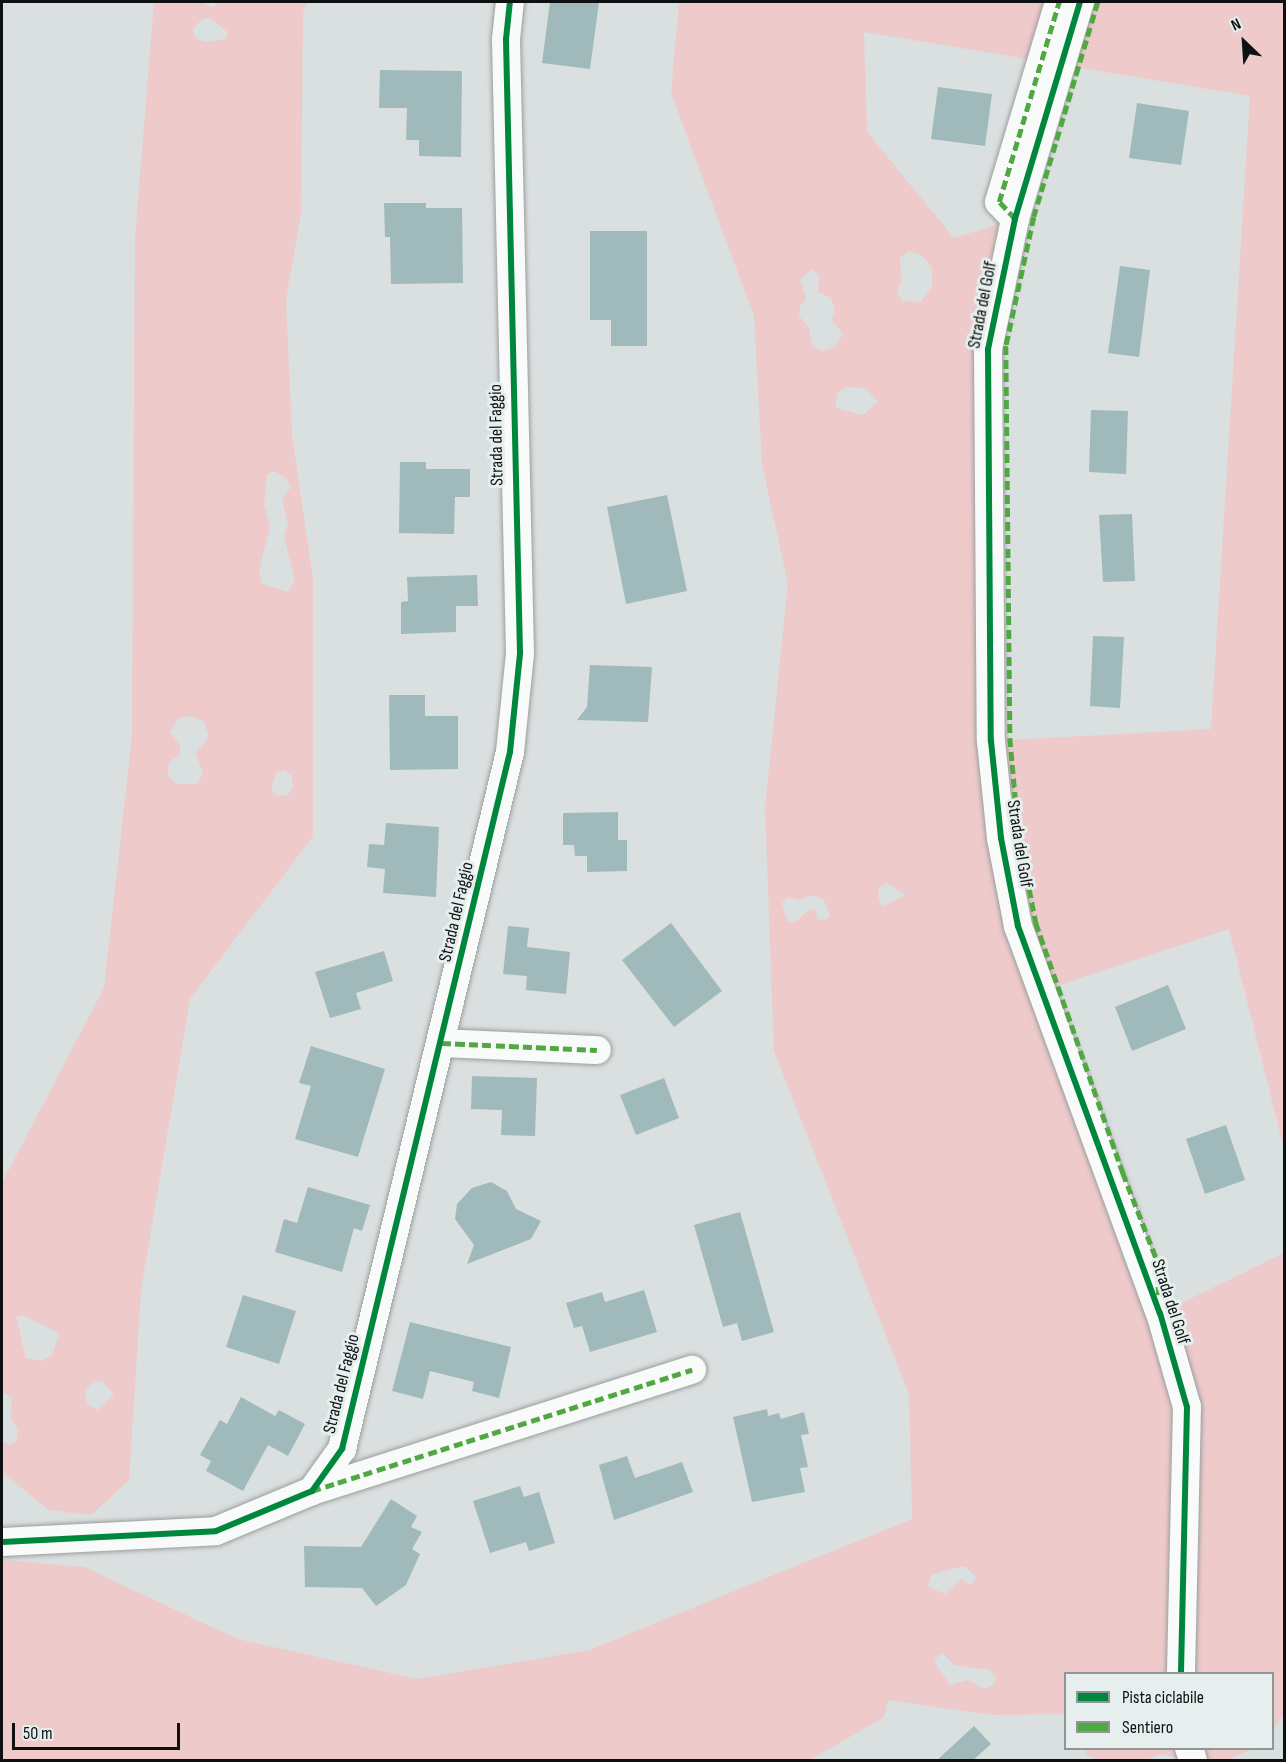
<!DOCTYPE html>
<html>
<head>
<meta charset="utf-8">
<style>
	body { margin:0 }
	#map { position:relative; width:1286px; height:1762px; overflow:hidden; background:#dadfdf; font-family:"Sofia Sans Condensed",sans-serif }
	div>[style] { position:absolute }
	.green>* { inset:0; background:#eecacb }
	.building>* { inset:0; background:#a0babb }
	.roads { filter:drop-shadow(0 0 2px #9b9e9e) drop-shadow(0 0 2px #9b9e9e) }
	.minor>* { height:28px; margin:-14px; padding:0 14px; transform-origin:14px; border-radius:14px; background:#f9fafa }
	.quiet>* { height:4.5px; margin-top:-2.25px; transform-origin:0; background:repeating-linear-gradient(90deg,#51a842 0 9px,transparent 0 13.5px) }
	.cycleway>* { height:6px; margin:-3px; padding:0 3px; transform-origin:3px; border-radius:3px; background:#00873e }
	span { translate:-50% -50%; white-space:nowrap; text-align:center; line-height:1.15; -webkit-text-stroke:6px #e6eeee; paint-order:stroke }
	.street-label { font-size:18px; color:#0e1111 }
	.frame { position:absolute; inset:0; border:3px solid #0e1111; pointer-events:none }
	.legend { position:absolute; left:1064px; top:1672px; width:210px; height:78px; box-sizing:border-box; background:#e6eeee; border:2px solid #909696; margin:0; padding:8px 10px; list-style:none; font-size:18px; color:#0e1111 }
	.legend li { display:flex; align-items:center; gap:12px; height:30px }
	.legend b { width:30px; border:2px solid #909696 }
	.north { position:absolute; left:1214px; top:12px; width:60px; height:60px; -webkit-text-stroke:4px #e6eeee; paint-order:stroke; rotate:335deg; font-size:16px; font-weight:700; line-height:24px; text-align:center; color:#0e1111 }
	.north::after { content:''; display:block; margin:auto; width:21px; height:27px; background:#0e1111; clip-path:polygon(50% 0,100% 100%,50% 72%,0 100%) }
	.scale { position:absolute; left:12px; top:1723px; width:168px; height:27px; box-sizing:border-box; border:3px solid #0e1111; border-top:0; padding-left:8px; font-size:18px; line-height:21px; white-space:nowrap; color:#0e1111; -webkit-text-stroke:4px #e6eeee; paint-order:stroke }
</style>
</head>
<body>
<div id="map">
	<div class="green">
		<div style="clip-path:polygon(evenodd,154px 2px,200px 2px,213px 7px,220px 2px,307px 2px,303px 12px,301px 213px,286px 300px,292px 435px,313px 580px,313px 836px,190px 999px,141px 1290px,129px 1480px,91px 1515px,49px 1510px,2px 1472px,2px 1441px,10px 1445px,17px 1441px,18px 1429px,11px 1417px,12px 1398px,2px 1391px,2px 1183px,104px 988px,132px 736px,135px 238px,154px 2px,209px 18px,228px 32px,226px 39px,205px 42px,195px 38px,193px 29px,202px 19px,209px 18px,154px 2px,274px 471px,286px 478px,291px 487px,282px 499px,288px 524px,284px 536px,295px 580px,288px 592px,262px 584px,259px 571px,270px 526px,264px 504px,267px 475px,274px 471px,154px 2px,190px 716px,204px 721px,209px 737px,196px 752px,203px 774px,197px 784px,176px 784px,168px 775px,169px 762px,180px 754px,180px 746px,170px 732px,179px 718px,190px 716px,154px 2px,284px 770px,291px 775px,293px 786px,288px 795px,277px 796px,271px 789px,276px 773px,284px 770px,154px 2px,23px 1315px,59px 1333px,53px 1354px,42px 1361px,26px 1358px,16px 1317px,23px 1315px,154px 2px,95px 1381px,103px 1382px,114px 1395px,97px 1410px,87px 1404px,85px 1390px,95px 1381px)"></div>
		<div style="clip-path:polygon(evenodd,679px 2px,1284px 2px,1284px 1149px,1229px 929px,1041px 991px,1161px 1313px,1284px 1253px,1284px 1715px,1273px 1729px,1272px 1674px,1066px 1674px,1065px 1714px,992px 1715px,888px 1700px,884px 1717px,810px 1760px,2px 1760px,2px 1560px,84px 1567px,237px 1639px,417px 1679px,589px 1650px,912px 1519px,909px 1394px,774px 1051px,765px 807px,788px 584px,762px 464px,754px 316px,671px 93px,679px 2px,864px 32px,1250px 96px,1211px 729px,992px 741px,988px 349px,1015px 219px,954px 238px,867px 132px,864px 32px,679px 2px,909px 251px,921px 255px,932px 267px,932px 286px,921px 302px,902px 301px,897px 291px,901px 282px,900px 258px,909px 251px,679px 2px,813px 269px,819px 275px,818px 292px,831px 298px,835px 310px,832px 320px,843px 334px,835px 347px,823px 351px,812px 346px,809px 328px,799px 316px,800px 306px,806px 299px,800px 280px,813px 269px,679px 2px,846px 387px,865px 388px,878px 402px,863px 415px,836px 408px,837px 393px,846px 387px,679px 2px,887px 883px,906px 895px,884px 906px,879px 901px,878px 888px,887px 883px,679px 2px,814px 895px,824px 900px,830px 916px,825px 920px,817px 919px,816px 911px,810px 909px,796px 922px,787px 921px,782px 903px,788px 897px,799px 900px,814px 895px,679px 2px,964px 1566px,977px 1578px,970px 1585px,962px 1579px,945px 1594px,928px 1587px,931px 1575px,964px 1566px,679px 2px,942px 1652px,954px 1665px,990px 1670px,997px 1678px,992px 1686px,984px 1689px,968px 1680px,950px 1685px,934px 1661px,942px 1652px)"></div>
		<div style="clip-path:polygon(1086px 1749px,1252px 1749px,1226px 1760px,1185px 1760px,1162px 1754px,1145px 1760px,1098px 1760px,1087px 1755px)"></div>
	</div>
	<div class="building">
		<div style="clip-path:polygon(550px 2px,599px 2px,590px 69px,542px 63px)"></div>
		<div style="clip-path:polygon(380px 70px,462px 71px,461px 157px,419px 156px,419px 140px,406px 140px,407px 108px,379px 108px)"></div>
		<div style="clip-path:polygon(938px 87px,992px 94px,985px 146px,931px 139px)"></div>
		<div style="clip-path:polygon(1137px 103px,1189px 111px,1181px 165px,1129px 158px)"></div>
		<div style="clip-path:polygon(384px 203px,426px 203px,426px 208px,462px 208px,463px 283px,391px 284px,390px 237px,385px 237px)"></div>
		<div style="clip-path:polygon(590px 231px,647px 231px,647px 346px,611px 346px,611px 320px,590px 320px)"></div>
		<div style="clip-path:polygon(1120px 266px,1150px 270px,1139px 357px,1108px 353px)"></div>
		<div style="clip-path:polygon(1091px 410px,1128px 411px,1126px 474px,1089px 472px)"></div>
		<div style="clip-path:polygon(400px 462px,426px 462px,426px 469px,470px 469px,470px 497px,455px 497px,454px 534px,399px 533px)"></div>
		<div style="clip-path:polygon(667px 495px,687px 591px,626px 604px,607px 507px)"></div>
		<div style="clip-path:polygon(1132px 514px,1135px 581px,1103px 582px,1099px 515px)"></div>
		<div style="clip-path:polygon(477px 575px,478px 606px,456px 606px,456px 632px,401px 634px,401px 602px,408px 601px,407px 577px)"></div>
		<div style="clip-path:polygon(1093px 636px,1124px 637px,1120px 708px,1090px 706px)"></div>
		<div style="clip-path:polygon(590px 665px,652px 667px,648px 722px,577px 720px,587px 707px)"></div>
		<div style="clip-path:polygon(389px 695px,425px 695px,425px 716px,458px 716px,458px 769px,390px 770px)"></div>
		<div style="clip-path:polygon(618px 812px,618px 840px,627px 840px,627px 871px,587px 872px,587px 856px,575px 856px,574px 845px,563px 845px,563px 813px)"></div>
		<div style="clip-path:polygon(386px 823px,439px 827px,436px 897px,383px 893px,385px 869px,367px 867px,369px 844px,384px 845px)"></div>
		<div style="clip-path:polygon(671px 923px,722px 991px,674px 1027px,622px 960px)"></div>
		<div style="clip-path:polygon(508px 926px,529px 928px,527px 947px,570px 952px,566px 994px,526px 990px,527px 976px,503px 974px)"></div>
		<div style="clip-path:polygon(384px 951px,393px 981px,356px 993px,361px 1009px,330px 1018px,315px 972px)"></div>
		<div style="clip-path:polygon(1168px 985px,1186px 1029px,1132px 1051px,1115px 1007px)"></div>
		<div style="clip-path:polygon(311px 1046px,385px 1069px,358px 1157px,295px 1139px,311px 1086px,299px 1083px)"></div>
		<div style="clip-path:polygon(472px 1076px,537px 1078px,535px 1136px,501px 1135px,502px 1110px,471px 1109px)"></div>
		<div style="clip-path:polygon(664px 1078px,679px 1118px,636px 1135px,620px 1095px)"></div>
		<div style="clip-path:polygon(1226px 1125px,1245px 1180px,1205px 1194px,1186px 1139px)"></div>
		<div style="clip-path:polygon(491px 1182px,507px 1191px,516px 1209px,541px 1221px,531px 1239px,467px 1264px,474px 1245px,455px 1219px,457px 1204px,472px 1188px)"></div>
		<div style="clip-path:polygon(308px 1187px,370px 1205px,362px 1231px,354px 1228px,342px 1272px,275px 1252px,284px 1219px,297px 1223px)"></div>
		<div style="clip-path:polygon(740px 1212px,774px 1332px,742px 1341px,737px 1323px,723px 1327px,694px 1225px)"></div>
		<div style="clip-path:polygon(644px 1290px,657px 1332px,590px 1352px,582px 1326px,574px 1328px,566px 1303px,602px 1292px,605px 1302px)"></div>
		<div style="clip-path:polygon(243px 1295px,296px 1311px,279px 1364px,226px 1347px)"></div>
		<div style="clip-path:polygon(410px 1322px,511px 1347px,499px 1398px,472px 1391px,474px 1382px,430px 1371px,423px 1399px,392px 1391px)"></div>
		<div style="clip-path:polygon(241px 1397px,275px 1416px,279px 1410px,305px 1424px,288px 1456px,268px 1445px,243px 1491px,206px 1471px,211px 1461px,200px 1455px,220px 1420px,227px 1424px)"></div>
		<div style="clip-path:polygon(767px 1409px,768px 1416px,779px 1413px,781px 1419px,804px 1412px,809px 1434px,801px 1435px,808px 1467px,800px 1468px,805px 1492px,752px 1502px,733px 1417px)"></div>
		<div style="clip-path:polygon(627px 1456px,635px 1478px,682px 1462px,693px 1492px,614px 1520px,599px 1465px)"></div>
		<div style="clip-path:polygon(520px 1486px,524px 1497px,539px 1492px,555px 1543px,529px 1551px,526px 1542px,490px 1553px,473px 1501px)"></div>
		<div style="clip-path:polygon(391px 1499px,417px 1516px,411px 1527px,422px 1532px,412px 1549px,420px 1554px,406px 1585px,376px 1606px,362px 1588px,305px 1587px,304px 1546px,361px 1547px)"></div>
		<div style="clip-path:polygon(974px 1726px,991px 1744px,972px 1761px,936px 1761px)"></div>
	</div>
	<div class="roads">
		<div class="minor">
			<div style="left:1080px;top:2px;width:227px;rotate:106.7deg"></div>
			<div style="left:1015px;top:219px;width:133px;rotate:101.7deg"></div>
			<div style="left:988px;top:349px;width:392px;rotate:89.6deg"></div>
			<div style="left:991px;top:741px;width:98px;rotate:84.1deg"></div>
			<div style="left:1001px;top:838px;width:90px;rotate:79.1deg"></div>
			<div style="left:1018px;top:926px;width:412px;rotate:69.9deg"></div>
			<div style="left:1160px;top:1313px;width:98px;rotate:74deg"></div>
			<div style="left:1187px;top:1407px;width:267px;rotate:91.3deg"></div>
			<div style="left:1015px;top:219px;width:23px;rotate:-133deg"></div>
			<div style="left:999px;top:202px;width:209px;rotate:-73.3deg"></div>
			<div style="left:442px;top:1043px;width:155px;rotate:2.6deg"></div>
			<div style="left:312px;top:1491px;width:399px;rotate:-17.7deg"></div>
			<div style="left:2px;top:1542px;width:214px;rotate:-2.9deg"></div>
			<div style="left:216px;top:1531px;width:104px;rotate:-22.6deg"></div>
			<div style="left:312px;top:1491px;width:52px;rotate:-54.5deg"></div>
			<div style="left:342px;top:1449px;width:717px;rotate:-76.45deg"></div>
			<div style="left:510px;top:752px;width:100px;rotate:-84.2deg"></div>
			<div style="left:520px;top:653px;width:614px;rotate:-91.31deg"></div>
			<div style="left:506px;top:39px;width:37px;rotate:-84deg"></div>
			<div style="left:1189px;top:1748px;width:13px;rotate:72deg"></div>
		</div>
	</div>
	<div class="quiet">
		<div style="left:1098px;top:2px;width:224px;rotate:106.6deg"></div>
		<div style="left:1034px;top:217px;width:132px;rotate:102.2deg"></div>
		<div style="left:1006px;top:346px;width:392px;rotate:89.4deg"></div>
		<div style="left:1010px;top:738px;width:98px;rotate:84.8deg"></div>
		<div style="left:1019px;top:836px;width:89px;rotate:78.9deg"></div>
		<div style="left:1036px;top:923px;width:265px;rotate:70.8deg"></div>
		<div style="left:1123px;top:1173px;width:93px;rotate:68.7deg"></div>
		<div style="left:1157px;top:1260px;width:35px;rotate:87deg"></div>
		<div style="left:1015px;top:219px;width:23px;rotate:-133deg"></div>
		<div style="left:999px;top:202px;width:209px;rotate:-73.3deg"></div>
		<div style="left:442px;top:1043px;width:155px;rotate:2.6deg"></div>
		<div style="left:312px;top:1491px;width:399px;rotate:-17.7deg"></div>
	</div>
	<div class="cycleway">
		<div style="left:1080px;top:2px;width:227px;rotate:106.7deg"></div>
		<div style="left:1015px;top:219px;width:133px;rotate:101.7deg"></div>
		<div style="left:988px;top:349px;width:392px;rotate:89.6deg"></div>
		<div style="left:991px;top:741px;width:98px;rotate:84.1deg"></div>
		<div style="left:1001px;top:838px;width:90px;rotate:79.1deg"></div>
		<div style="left:1018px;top:926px;width:412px;rotate:69.9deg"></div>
		<div style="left:1160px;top:1313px;width:98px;rotate:74deg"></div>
		<div style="left:1187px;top:1407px;width:267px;rotate:91.3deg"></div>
		<div style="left:2px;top:1542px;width:214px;rotate:-2.9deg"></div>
		<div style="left:216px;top:1531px;width:104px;rotate:-22.6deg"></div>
		<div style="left:312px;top:1491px;width:52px;rotate:-54.5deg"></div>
		<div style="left:342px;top:1449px;width:717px;rotate:-76.45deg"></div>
		<div style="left:510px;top:752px;width:100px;rotate:-84.2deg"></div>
		<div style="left:520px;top:653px;width:614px;rotate:-91.31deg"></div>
		<div style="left:506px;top:39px;width:37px;rotate:-84deg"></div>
	</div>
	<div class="street-label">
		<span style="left:983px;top:305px;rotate:-79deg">Strada del Golf</span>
		<span style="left:497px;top:435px;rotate:-91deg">Strada del Faggio</span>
		<span style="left:1019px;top:844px;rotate:81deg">Strada del Golf</span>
		<span style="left:457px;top:912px;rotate:-77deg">Strada del Faggio</span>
		<span style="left:1170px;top:1302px;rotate:72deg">Strada del Golf</span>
		<span style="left:342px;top:1384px;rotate:-76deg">Strada del Faggio</span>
	</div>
	<div class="frame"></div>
	<ul class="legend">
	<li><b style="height:8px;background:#00873e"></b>Pista ciclabile</li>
	<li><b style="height:8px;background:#51a842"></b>Sentiero</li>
	</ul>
	<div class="north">N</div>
	<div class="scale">50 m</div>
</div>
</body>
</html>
